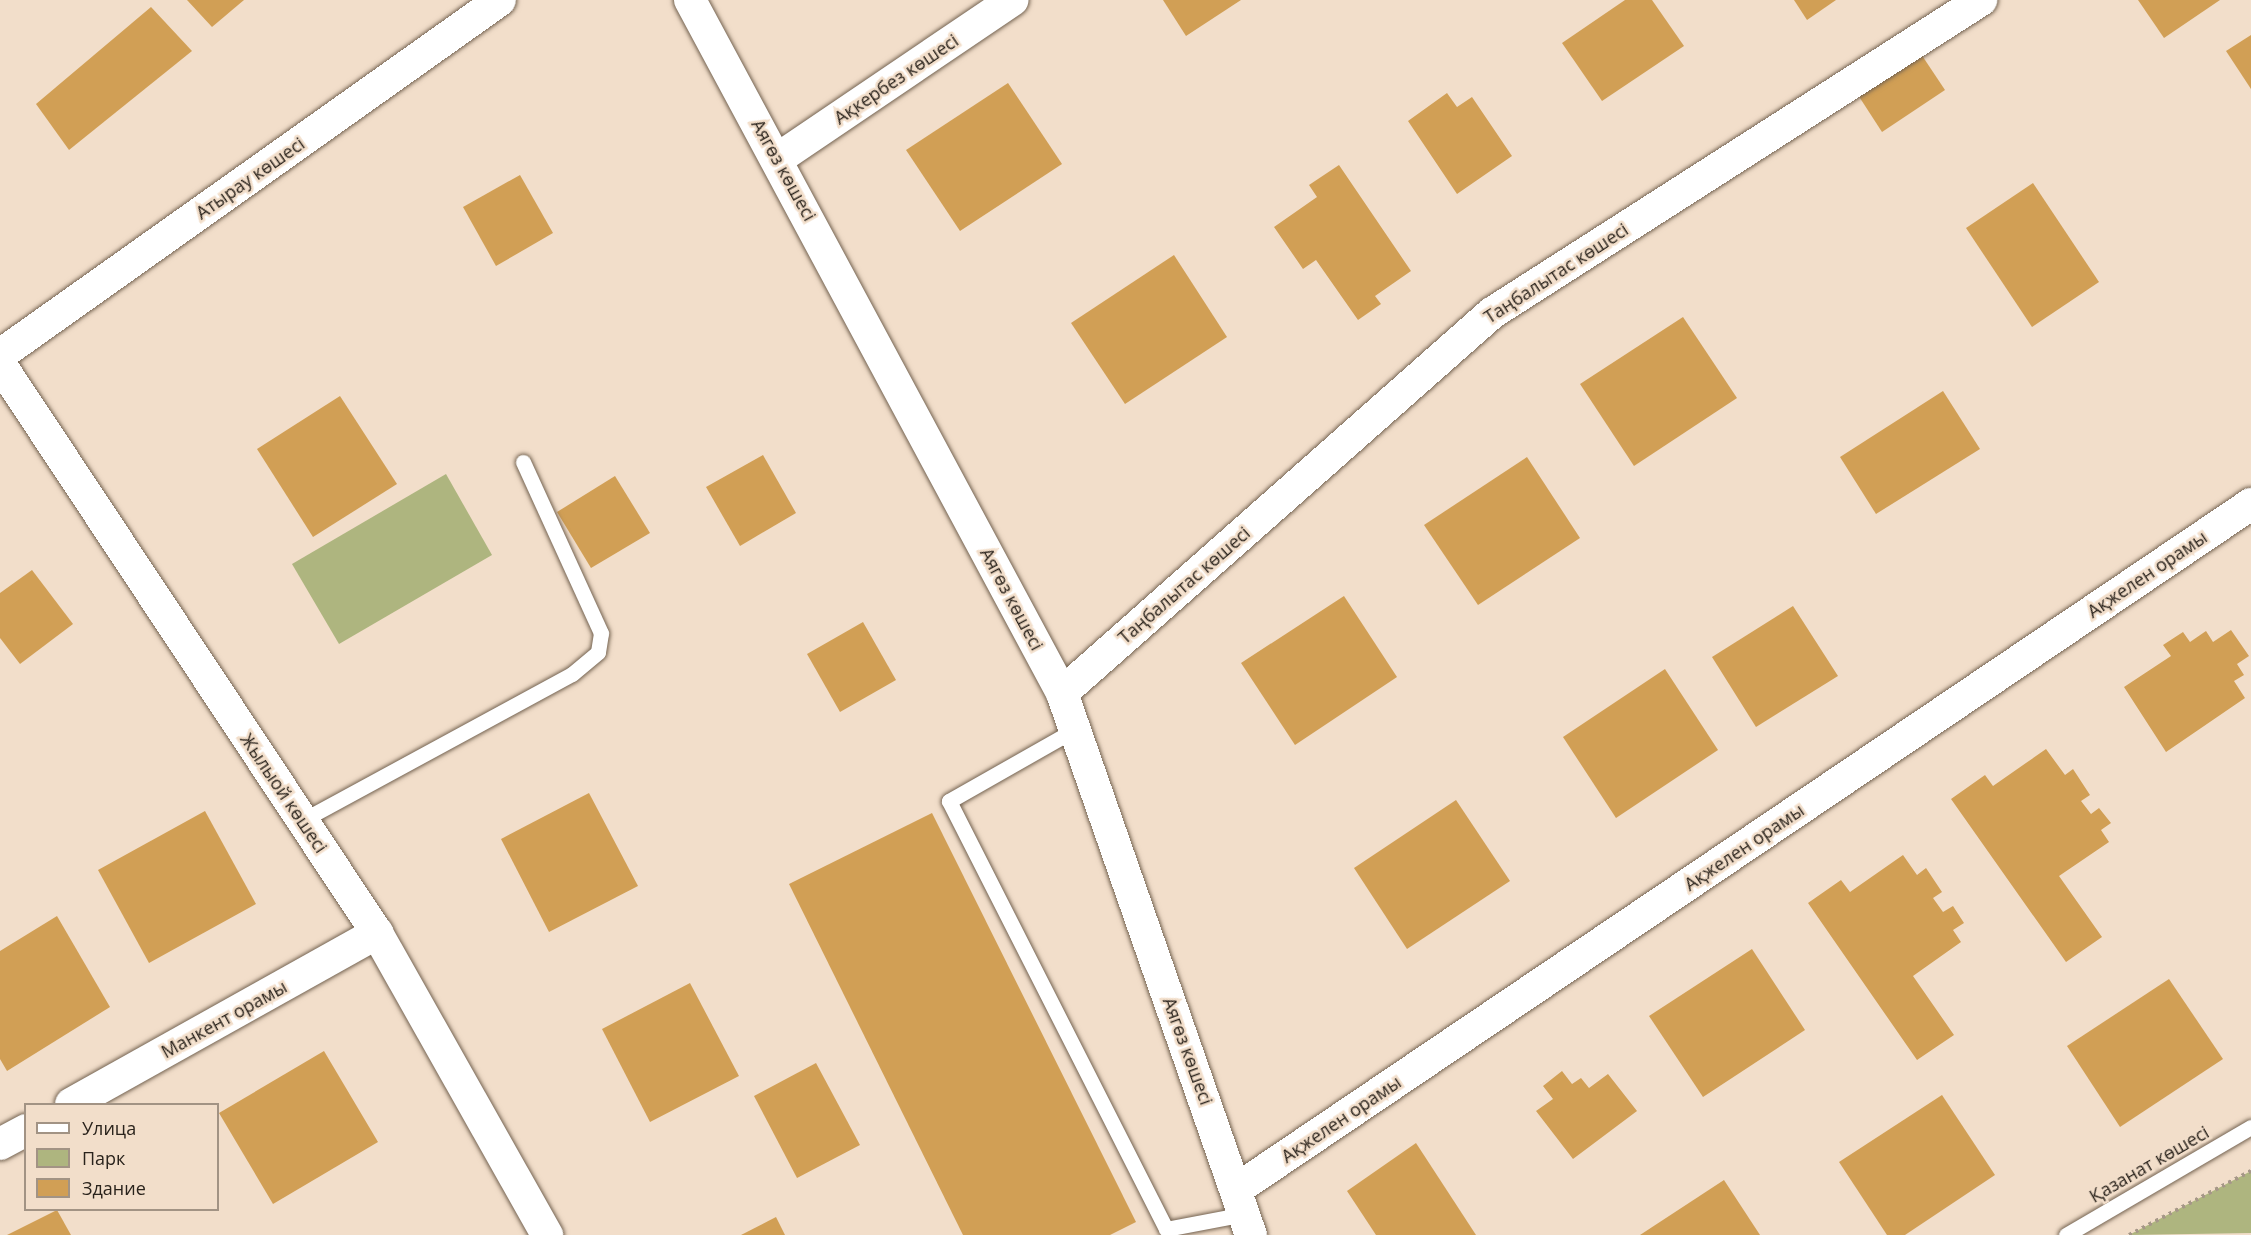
<!DOCTYPE html>
<html>
<head>
<meta charset="utf-8">
<style>
	body { margin:0 }
	#map { position:relative; width:2251px; height:1235px; overflow:hidden; background:#f2deca; font-family:"Open Sans",sans-serif }
	div>[style] { position:absolute }
	.green>* { inset:0; background:#aeb57f }
	.building>* { inset:0; background:#d19f55 }
	.path>* { height:4px; margin-top:-2px; transform-origin:0; background:repeating-linear-gradient(90deg,#a69788 0 3px,transparent 0 7.5px) }
	.roads { filter:drop-shadow(0 0 2px #746351) drop-shadow(0 0 2px #746351) }
	.service>* { height:15px; margin:-7.5px; padding:0 7.5px; transform-origin:7.5px; border-radius:7.5px; background:#fff }
	.minor>* { height:32px; margin:-16px; padding:0 16px; transform-origin:16px; border-radius:16px; background:#fff }
	span { translate:-50% -50%; white-space:nowrap; text-align:center; line-height:1.15; -webkit-text-stroke:5px #f2deca; paint-order:stroke }
	.street-label { font-size:18px; color:#2a231c }
	.legend { position:absolute; left:24px; top:1103px; width:195px; height:108px; box-sizing:border-box; background:#f2deca; border:2px solid #a29384; margin:0; padding:8px 10px; list-style:none; font-size:18px; color:#2a231c }
	.legend li { display:flex; align-items:center; gap:12px; height:30px }
	.legend b { width:30px; border:2px solid #a29384 }
</style>
</head>
<body>
<div id="map">
	<div class="green">
		<div style="clip-path:polygon(446px 474px,492px 555px,339px 644px,292px 564px)"></div>
		<div style="clip-path:polygon(2251px 1171px,2251px 1233px,2129px 1235px)"></div>
	</div>
	<div class="building">
		<div style="clip-path:polygon(187px 0,244px 0,212px 27px)"></div>
		<div style="clip-path:polygon(1163px 0,1241px 0,1186px 36px)"></div>
		<div style="clip-path:polygon(1625px 0,1652px 0,1684px 46px,1602px 101px,1562px 43px)"></div>
		<div style="clip-path:polygon(1794px 0,1836px 0,1807px 20px)"></div>
		<div style="clip-path:polygon(2138px 0,2220px 0,2164px 38px)"></div>
		<div style="clip-path:polygon(151px 7px,192px 51px,69px 150px,36px 104px)"></div>
		<div style="clip-path:polygon(2251px 35px,2251px 89px,2226px 51px)"></div>
		<div style="clip-path:polygon(1921px 54px,1945px 90px,1882px 132px,1858px 95px)"></div>
		<div style="clip-path:polygon(1008px 83px,1062px 164px,960px 231px,906px 150px)"></div>
		<div style="clip-path:polygon(1447px 93px,1457px 107px,1472px 97px,1512px 156px,1457px 194px,1408px 121px)"></div>
		<div style="clip-path:polygon(1339px 165px,1411px 271px,1375px 296px,1381px 304px,1358px 320px,1316px 260px,1303px 269px,1274px 227px,1317px 197px,1309px 185px)"></div>
		<div style="clip-path:polygon(520px 175px,553px 233px,496px 266px,463px 207px)"></div>
		<div style="clip-path:polygon(2033px 183px,2099px 282px,2032px 327px,1966px 228px)"></div>
		<div style="clip-path:polygon(1174px 255px,1227px 337px,1125px 404px,1071px 323px)"></div>
		<div style="clip-path:polygon(1683px 317px,1737px 398px,1634px 466px,1580px 384px)"></div>
		<div style="clip-path:polygon(1943px 391px,1980px 449px,1876px 514px,1840px 457px)"></div>
		<div style="clip-path:polygon(340px 396px,397px 484px,313px 537px,257px 449px)"></div>
		<div style="clip-path:polygon(763px 455px,796px 513px,740px 546px,706px 487px)"></div>
		<div style="clip-path:polygon(1527px 457px,1580px 538px,1478px 605px,1424px 525px)"></div>
		<div style="clip-path:polygon(615px 476px,650px 533px,591px 568px,557px 512px)"></div>
		<div style="clip-path:polygon(32px 570px,73px 624px,20px 664px,0 638px,0 593px)"></div>
		<div style="clip-path:polygon(1344px 596px,1397px 677px,1295px 745px,1241px 663px)"></div>
		<div style="clip-path:polygon(1793px 606px,1838px 676px,1756px 727px,1712px 657px)"></div>
		<div style="clip-path:polygon(863px 622px,896px 680px,840px 712px,807px 654px)"></div>
		<div style="clip-path:polygon(2231px 630px,2249px 656px,2237px 664px,2244px 675px,2234px 681px,2245px 698px,2166px 752px,2124px 687px,2171px 656px,2163px 645px,2183px 632px,2190px 642px,2206px 631px,2213px 642px)"></div>
		<div style="clip-path:polygon(1665px 669px,1718px 750px,1616px 818px,1563px 737px)"></div>
		<div style="clip-path:polygon(2046px 749px,2065px 775px,2073px 769px,2090px 795px,2081px 801px,2091px 814px,2099px 808px,2111px 823px,2101px 830px,2109px 842px,2059px 876px,2102px 937px,2066px 962px,1951px 799px,1985px 775px,1993px 786px)"></div>
		<div style="clip-path:polygon(589px 793px,638px 886px,549px 932px,501px 839px)"></div>
		<div style="clip-path:polygon(1456px 800px,1510px 881px,1407px 949px,1354px 868px)"></div>
		<div style="clip-path:polygon(205px 811px,256px 904px,149px 963px,98px 870px)"></div>
		<div style="clip-path:polygon(932px 813px,1136px 1222px,1110px 1235px,963px 1235px,789px 884px)"></div>
		<div style="clip-path:polygon(1903px 855px,1917px 875px,1926px 868px,1942px 892px,1933px 898px,1943px 912px,1953px 906px,1964px 923px,1953px 930px,1961px 942px,1913px 976px,1954px 1035px,1917px 1060px,1808px 903px,1841px 880px,1850px 892px)"></div>
		<div style="clip-path:polygon(57px 916px,110px 1007px,7px 1071px,0 1059px,0 951px)"></div>
		<div style="clip-path:polygon(1752px 949px,1805px 1030px,1703px 1097px,1649px 1016px)"></div>
		<div style="clip-path:polygon(2169px 979px,2223px 1059px,2120px 1127px,2067px 1046px)"></div>
		<div style="clip-path:polygon(690px 983px,739px 1076px,650px 1122px,602px 1029px)"></div>
		<div style="clip-path:polygon(324px 1051px,378px 1142px,273px 1204px,219px 1113px)"></div>
		<div style="clip-path:polygon(816px 1063px,860px 1145px,797px 1178px,754px 1096px)"></div>
		<div style="clip-path:polygon(1562px 1071px,1572px 1084px,1581px 1078px,1589px 1088px,1608px 1074px,1637px 1111px,1573px 1159px,1536px 1111px,1553px 1099px,1543px 1086px)"></div>
		<div style="clip-path:polygon(1942px 1095px,1995px 1175px,1905px 1235px,1887px 1235px,1839px 1162px)"></div>
		<div style="clip-path:polygon(1416px 1143px,1476px 1235px,1376px 1235px,1347px 1191px)"></div>
		<div style="clip-path:polygon(1724px 1180px,1760px 1235px,1640px 1235px)"></div>
		<div style="clip-path:polygon(57px 1210px,71px 1235px,7px 1235px)"></div>
		<div style="clip-path:polygon(776px 1217px,785px 1235px,741px 1235px)"></div>
	</div>
	<div class="path">
		<div style="left:2129px;top:1235px;width:138px;rotate:-27.7deg"></div>
	</div>
	<div class="roads">
		<div class="service">
			<div style="left:1074px;top:730px;width:144px;rotate:150.4deg"></div>
			<div style="left:949px;top:801px;width:480px;rotate:63.1deg"></div>
			<div style="left:1166px;top:1229px;width:80px;rotate:-10.8deg"></div>
			<div style="left:303px;top:820px;width:306px;rotate:-28.5deg"></div>
			<div style="left:572px;top:674px;width:34px;rotate:-40deg"></div>
			<div style="left:598px;top:652px;width:19px;rotate:-81deg"></div>
			<div style="left:601px;top:633px;width:188px;rotate:-114.5deg"></div>
			<div style="left:2066px;top:1235px;width:214px;rotate:-30.3deg"></div>
		</div>
		<div class="minor">
			<div style="left:690px;top:0;width:787px;rotate:61.77deg"></div>
			<div style="left:1062px;top:693px;width:574px;rotate:70.78deg"></div>
			<div style="left:779px;top:158px;width:282px;rotate:-34.1deg"></div>
			<div style="left:0;top:355px;width:613px;rotate:-35.37deg"></div>
			<div style="left:0;top:364px;width:683px;rotate:56.47deg"></div>
			<div style="left:377px;top:933px;width:347px;rotate:60.6deg"></div>
			<div style="left:1062px;top:693px;width:574px;rotate:-41.47deg"></div>
			<div style="left:1492px;top:313px;width:581px;rotate:-32.62deg"></div>
			<div style="left:71px;top:1104px;width:351px;rotate:-29.2deg"></div>
			<div style="left:0;top:1144px;width:30px;rotate:-28deg"></div>
			<div style="left:1237px;top:1189px;width:1224px;rotate:-34.04deg"></div>
		</div>
	</div>
	<div class="street-label">
		<span style="left:896px;top:79px;rotate:-34deg">Ақкербез көшесі</span>
		<span style="left:784px;top:170px;rotate:61deg">Аягөз көшесі</span>
		<span style="left:250px;top:178px;rotate:-35deg">Атырау көшесі</span>
		<span style="left:1556px;top:273px;rotate:-33deg">Таңбалытас көшесі</span>
		<span style="left:2147px;top:574px;rotate:-34deg">Ақжелен орамы</span>
		<span style="left:1184px;top:585px;rotate:-41deg">Таңбалытас көшесі</span>
		<span style="left:1012px;top:599px;rotate:62deg">Аягөз көшесі</span>
		<span style="left:284px;top:793px;rotate:56deg">Жылыой көшесі</span>
		<span style="left:1744px;top:847px;rotate:-34deg">Ақжелен орамы</span>
		<span style="left:224px;top:1019px;rotate:-29deg">Манкент орамы</span>
		<span style="left:1188px;top:1051px;rotate:70deg">Аягөз көшесі</span>
		<span style="left:1341px;top:1119px;rotate:-34deg">Ақжелен орамы</span>
		<span style="left:2149px;top:1164px;rotate:-30deg">Қазанат көшесі</span>
	</div>
	<ul class="legend">
	<li><b style="height:8px;background:#fff"></b>Улица</li>
	<li><b style="height:16px;background:#aeb57f"></b>Парк</li>
	<li><b style="height:16px;background:#d19f55"></b>Здание</li>
	</ul>
</div>
</body>
</html>
